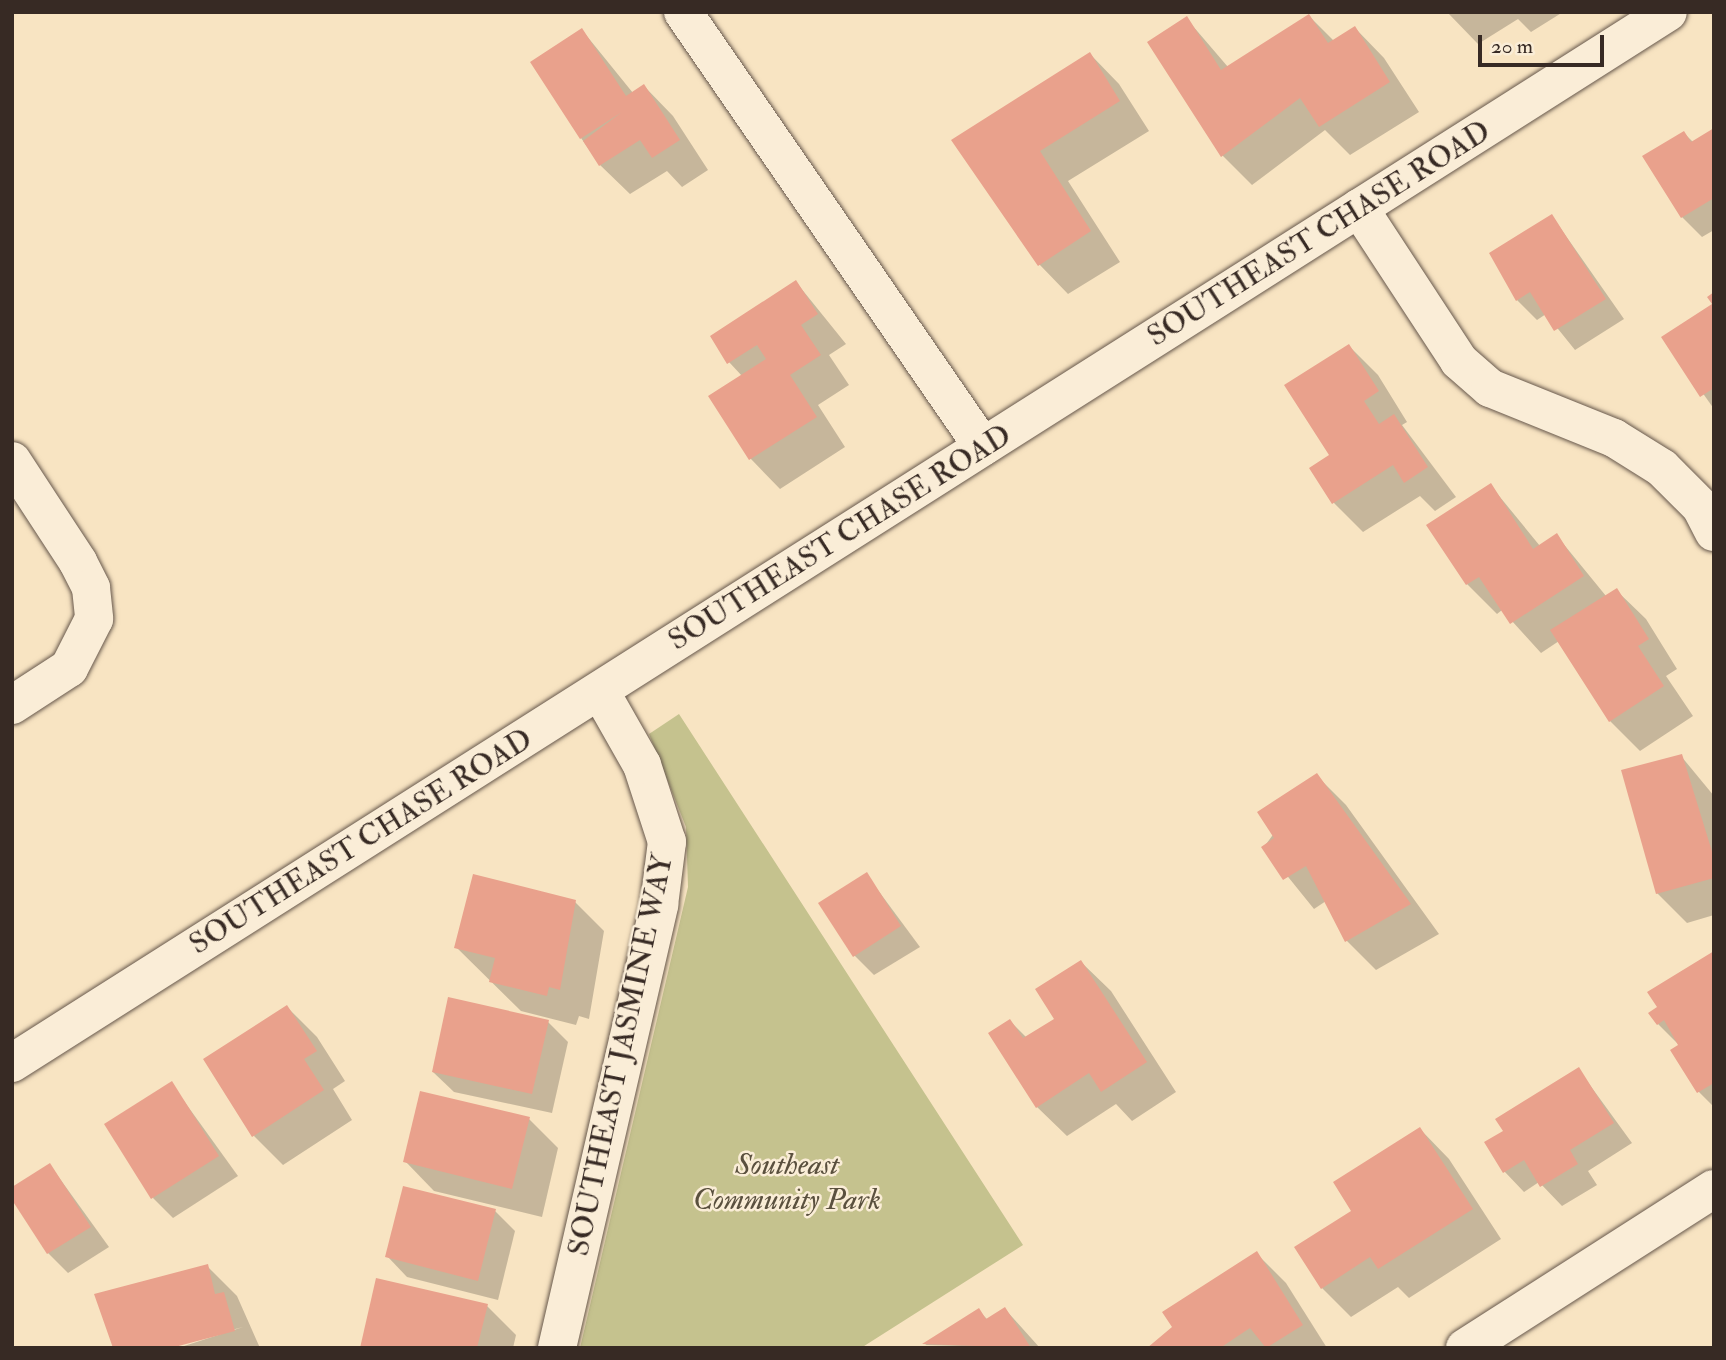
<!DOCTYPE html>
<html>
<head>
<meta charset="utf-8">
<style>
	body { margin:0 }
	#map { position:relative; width:1726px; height:1360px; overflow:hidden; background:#f8e4c2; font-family:"IM FELL Double Pica",serif }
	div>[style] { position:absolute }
	.green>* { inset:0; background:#c5c28e }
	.shadow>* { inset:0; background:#0003 }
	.building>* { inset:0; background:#e9a18c }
	.roads { filter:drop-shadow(0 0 2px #67584c) drop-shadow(0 0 2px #67584c) }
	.minor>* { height:38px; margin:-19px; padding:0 19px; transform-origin:19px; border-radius:19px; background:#faedd7 }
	span { translate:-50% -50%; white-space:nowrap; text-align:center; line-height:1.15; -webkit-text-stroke:5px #faedd7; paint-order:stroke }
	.street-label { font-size:30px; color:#372a24 }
	.park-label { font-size:30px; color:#5a503e; font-style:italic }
	.frame { position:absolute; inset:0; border:14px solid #372a24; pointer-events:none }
	.scale { position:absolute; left:1478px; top:35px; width:126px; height:32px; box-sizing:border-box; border:4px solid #372a24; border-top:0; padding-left:9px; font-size:21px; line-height:24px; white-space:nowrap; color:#372a24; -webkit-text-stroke:5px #faedd7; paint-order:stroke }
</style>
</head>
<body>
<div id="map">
	<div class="green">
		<div style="clip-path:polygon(679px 714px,1023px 1245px,861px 1348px,580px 1348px,688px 887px,686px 827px,649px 734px)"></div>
	</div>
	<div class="shadow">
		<div style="clip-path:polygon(1447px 12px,1563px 12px,1531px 32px,1518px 19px,1478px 44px)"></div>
		<div style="clip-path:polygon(1309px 16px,1334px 41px,1355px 28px,1384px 58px,1419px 112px,1350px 155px,1325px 130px,1252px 185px,1222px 155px,1186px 18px,1228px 67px)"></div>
		<div style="clip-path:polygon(582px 30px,633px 93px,644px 86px,673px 116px,708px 170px,682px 187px,667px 171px,630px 194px,600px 165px,581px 138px)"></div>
		<div style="clip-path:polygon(1090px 54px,1119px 84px,1149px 131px,1068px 181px,1120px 262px,1068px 294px,1039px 264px,953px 140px)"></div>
		<div style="clip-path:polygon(1714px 130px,1714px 230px,1702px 237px,1682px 217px,1684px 133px,1694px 143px)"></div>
		<div style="clip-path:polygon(1552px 216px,1624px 319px,1575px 350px,1546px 314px,1537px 320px,1517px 300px)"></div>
		<div style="clip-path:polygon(796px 282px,846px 344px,829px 355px,849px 385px,818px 405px,845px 447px,780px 489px,751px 459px,711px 396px,742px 376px,729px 362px)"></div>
		<div style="clip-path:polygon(1714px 305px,1714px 409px,1663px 337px)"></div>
		<div style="clip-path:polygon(1349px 346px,1378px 375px,1407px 422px,1402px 425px,1456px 497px,1435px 511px,1420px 496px,1363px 532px,1334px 503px,1331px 456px)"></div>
		<div style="clip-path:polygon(1491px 486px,1540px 546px,1557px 536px,1606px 596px,1616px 590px,1646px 619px,1677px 669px,1666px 676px,1693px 716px,1640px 751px,1610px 721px,1559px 641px,1541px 653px,1502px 610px,1497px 614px,1467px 584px)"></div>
		<div style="clip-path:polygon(1681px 756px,1714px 796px,1714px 915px,1687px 923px,1657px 893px)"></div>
		<div style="clip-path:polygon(1316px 775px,1346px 805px,1439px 934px,1376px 970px,1347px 941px,1326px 901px,1314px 909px,1264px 847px)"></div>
		<div style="clip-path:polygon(866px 874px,920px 947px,874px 975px,854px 955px)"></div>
		<div style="clip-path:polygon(575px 902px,604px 931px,589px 1019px,579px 1016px,576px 1025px,521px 1011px,456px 947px)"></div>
		<div style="clip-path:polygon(1714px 953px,1714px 1107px,1699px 1092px,1680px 1046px,1658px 1024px,1660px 1007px)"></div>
		<div style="clip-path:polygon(1081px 962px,1111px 991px,1176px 1092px,1132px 1121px,1116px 1104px,1067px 1136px,1037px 1107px,1010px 1021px,1027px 1038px,1056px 1020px)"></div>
		<div style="clip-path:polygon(287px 1007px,317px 1037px,345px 1081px,333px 1089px,352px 1120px,283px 1165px,254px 1136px)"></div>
		<div style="clip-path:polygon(548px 1022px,568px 1042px,552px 1113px,454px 1092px,433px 1072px)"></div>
		<div style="clip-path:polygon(1579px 1070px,1632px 1143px,1588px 1171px,1597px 1185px,1562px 1206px,1539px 1182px,1524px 1192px,1504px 1171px,1505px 1131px)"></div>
		<div style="clip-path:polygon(171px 1083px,238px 1176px,173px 1218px,153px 1198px)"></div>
		<div style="clip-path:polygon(529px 1119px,558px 1148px,542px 1217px,434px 1191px,405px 1161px)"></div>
		<div style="clip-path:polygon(1420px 1129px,1449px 1159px,1501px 1239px,1409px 1298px,1398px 1287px,1351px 1317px,1322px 1288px,1353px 1211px)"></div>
		<div style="clip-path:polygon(50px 1165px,109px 1247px,68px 1273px,48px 1253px)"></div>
		<div style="clip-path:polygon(495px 1211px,515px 1231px,498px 1300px,407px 1277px,387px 1256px)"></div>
		<div style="clip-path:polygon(1256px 1253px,1286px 1283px,1327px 1348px,1150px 1348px)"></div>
		<div style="clip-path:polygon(207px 1266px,237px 1296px,260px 1348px,178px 1348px,243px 1327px,164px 1348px)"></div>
		<div style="clip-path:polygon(487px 1306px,516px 1335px,513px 1348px,361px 1348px)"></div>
		<div style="clip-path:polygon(1005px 1309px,1040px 1348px,925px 1345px,979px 1311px,988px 1320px)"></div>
	</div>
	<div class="building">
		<div style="clip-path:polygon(1309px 14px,1328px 43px,1355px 26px,1390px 82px,1319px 127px,1300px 98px,1221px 157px,1147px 42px,1187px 16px,1221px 70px)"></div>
		<div style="clip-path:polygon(582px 28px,626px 96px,644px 84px,680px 140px,652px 158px,640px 140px,599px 166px,583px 141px,622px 112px,580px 139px,530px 62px)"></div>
		<div style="clip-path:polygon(1090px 52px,1120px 101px,1040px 151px,1091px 231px,1038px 266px,951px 140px)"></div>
		<div style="clip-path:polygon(1714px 128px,1714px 198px,1681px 218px,1642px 156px,1684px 131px,1691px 142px)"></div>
		<div style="clip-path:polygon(1552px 214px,1606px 299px,1554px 331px,1530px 292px,1516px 301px,1489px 253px)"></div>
		<div style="clip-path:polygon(796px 280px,818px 314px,801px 325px,821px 355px,790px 375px,817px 417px,749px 460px,708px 396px,766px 359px,757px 345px,727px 364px,710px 336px)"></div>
		<div style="clip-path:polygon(1714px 292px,1714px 388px,1700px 397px,1661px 337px,1712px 304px,1707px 297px)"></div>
		<div style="clip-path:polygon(1349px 344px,1379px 391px,1364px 401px,1379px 424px,1394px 414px,1428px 467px,1404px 483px,1393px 465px,1332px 504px,1309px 468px,1329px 455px,1284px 385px)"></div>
		<div style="clip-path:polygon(1491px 483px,1533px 549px,1557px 533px,1584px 576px,1510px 624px,1479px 577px,1466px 585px,1426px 525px)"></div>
		<div style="clip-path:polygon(1617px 588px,1649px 639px,1638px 646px,1664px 686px,1609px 722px,1550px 630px)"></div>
		<div style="clip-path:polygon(1682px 754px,1714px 858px,1714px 878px,1656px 894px,1621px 770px)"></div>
		<div style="clip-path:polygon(1317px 773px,1411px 904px,1345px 942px,1306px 866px,1283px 880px,1261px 847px,1274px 838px,1257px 812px)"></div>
		<div style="clip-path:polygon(867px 872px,901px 926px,853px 957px,818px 903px)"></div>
		<div style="clip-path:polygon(473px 874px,576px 900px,560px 990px,549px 987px,547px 996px,489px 982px,495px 958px,454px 948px)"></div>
		<div style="clip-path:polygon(1714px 951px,1714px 1083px,1697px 1093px,1670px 1050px,1678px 1045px,1664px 1020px,1657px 1025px,1648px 1013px,1657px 1007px,1647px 992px)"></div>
		<div style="clip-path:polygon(1081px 960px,1147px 1062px,1101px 1092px,1089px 1073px,1036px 1108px,988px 1033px,1010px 1019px,1023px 1038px,1054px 1019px,1035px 989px)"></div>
		<div style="clip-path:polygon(448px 997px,549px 1020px,532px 1094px,432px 1072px)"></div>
		<div style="clip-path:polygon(287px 1005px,317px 1051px,304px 1059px,324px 1090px,252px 1137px,203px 1059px)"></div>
		<div style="clip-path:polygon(1579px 1067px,1614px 1123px,1570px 1150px,1578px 1164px,1540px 1187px,1524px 1160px,1503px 1173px,1484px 1142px,1503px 1131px,1495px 1119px)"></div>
		<div style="clip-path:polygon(172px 1081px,219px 1156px,151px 1199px,104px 1124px)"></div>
		<div style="clip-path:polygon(420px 1091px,530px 1117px,512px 1189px,403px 1162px)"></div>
		<div style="clip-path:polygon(1420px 1127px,1473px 1209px,1378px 1269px,1370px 1257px,1321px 1289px,1294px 1247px,1351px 1211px,1333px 1182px)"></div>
		<div style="clip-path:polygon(50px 1163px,91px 1227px,47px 1254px,12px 1200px,12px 1187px)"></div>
		<div style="clip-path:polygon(403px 1186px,496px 1209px,478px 1281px,385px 1257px)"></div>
		<div style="clip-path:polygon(1257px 1251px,1303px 1325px,1266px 1348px,1250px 1328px,1220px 1348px,1147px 1348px,1172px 1327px,1162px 1312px)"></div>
		<div style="clip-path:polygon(208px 1264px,215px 1294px,224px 1292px,235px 1331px,171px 1348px,113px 1348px,94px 1294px)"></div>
		<div style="clip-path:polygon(376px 1278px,488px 1304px,477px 1348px,360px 1348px)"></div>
		<div style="clip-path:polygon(1005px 1307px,1031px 1348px,922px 1344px,979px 1308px,986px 1319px)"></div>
	</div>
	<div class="roads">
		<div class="minor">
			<div style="left:683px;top:12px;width:528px;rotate:55.41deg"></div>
			<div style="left:1359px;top:208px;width:183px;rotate:56.8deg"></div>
			<div style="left:1459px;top:361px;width:41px;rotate:41.1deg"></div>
			<div style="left:1490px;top:388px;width:134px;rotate:22deg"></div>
			<div style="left:1614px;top:438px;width:57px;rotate:32deg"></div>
			<div style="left:1662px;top:468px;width:55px;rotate:45deg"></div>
			<div style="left:1701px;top:507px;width:28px;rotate:63deg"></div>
			<div style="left:12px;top:461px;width:121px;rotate:56.8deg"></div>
			<div style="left:78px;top:562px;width:29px;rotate:63deg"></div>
			<div style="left:91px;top:588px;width:31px;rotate:84deg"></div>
			<div style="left:94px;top:619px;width:55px;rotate:117deg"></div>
			<div style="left:69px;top:668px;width:68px;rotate:147deg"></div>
			<div style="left:12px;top:1063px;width:1961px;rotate:-32.4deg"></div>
			<div style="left:557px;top:1348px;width:455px;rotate:-77deg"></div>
			<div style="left:659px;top:905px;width:64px;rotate:-82.8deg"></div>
			<div style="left:667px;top:842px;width:81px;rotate:-108deg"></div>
			<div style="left:642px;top:765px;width:85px;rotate:-119.6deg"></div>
			<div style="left:1465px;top:1348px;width:295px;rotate:-32.6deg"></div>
		</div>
	</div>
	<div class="street-label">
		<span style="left:1319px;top:234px;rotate:-32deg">SOUTHEAST CHASE ROAD</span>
		<span style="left:840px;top:538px;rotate:-32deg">SOUTHEAST CHASE ROAD</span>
		<span style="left:361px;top:842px;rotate:-32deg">SOUTHEAST CHASE ROAD</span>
		<span style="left:621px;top:1055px;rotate:-78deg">SOUTHEAST JASMINE WAY</span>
	</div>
	<div class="park-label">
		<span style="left:787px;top:1182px">Southeast<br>Community Park</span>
	</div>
	<div class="frame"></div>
	<div class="scale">20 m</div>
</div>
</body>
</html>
